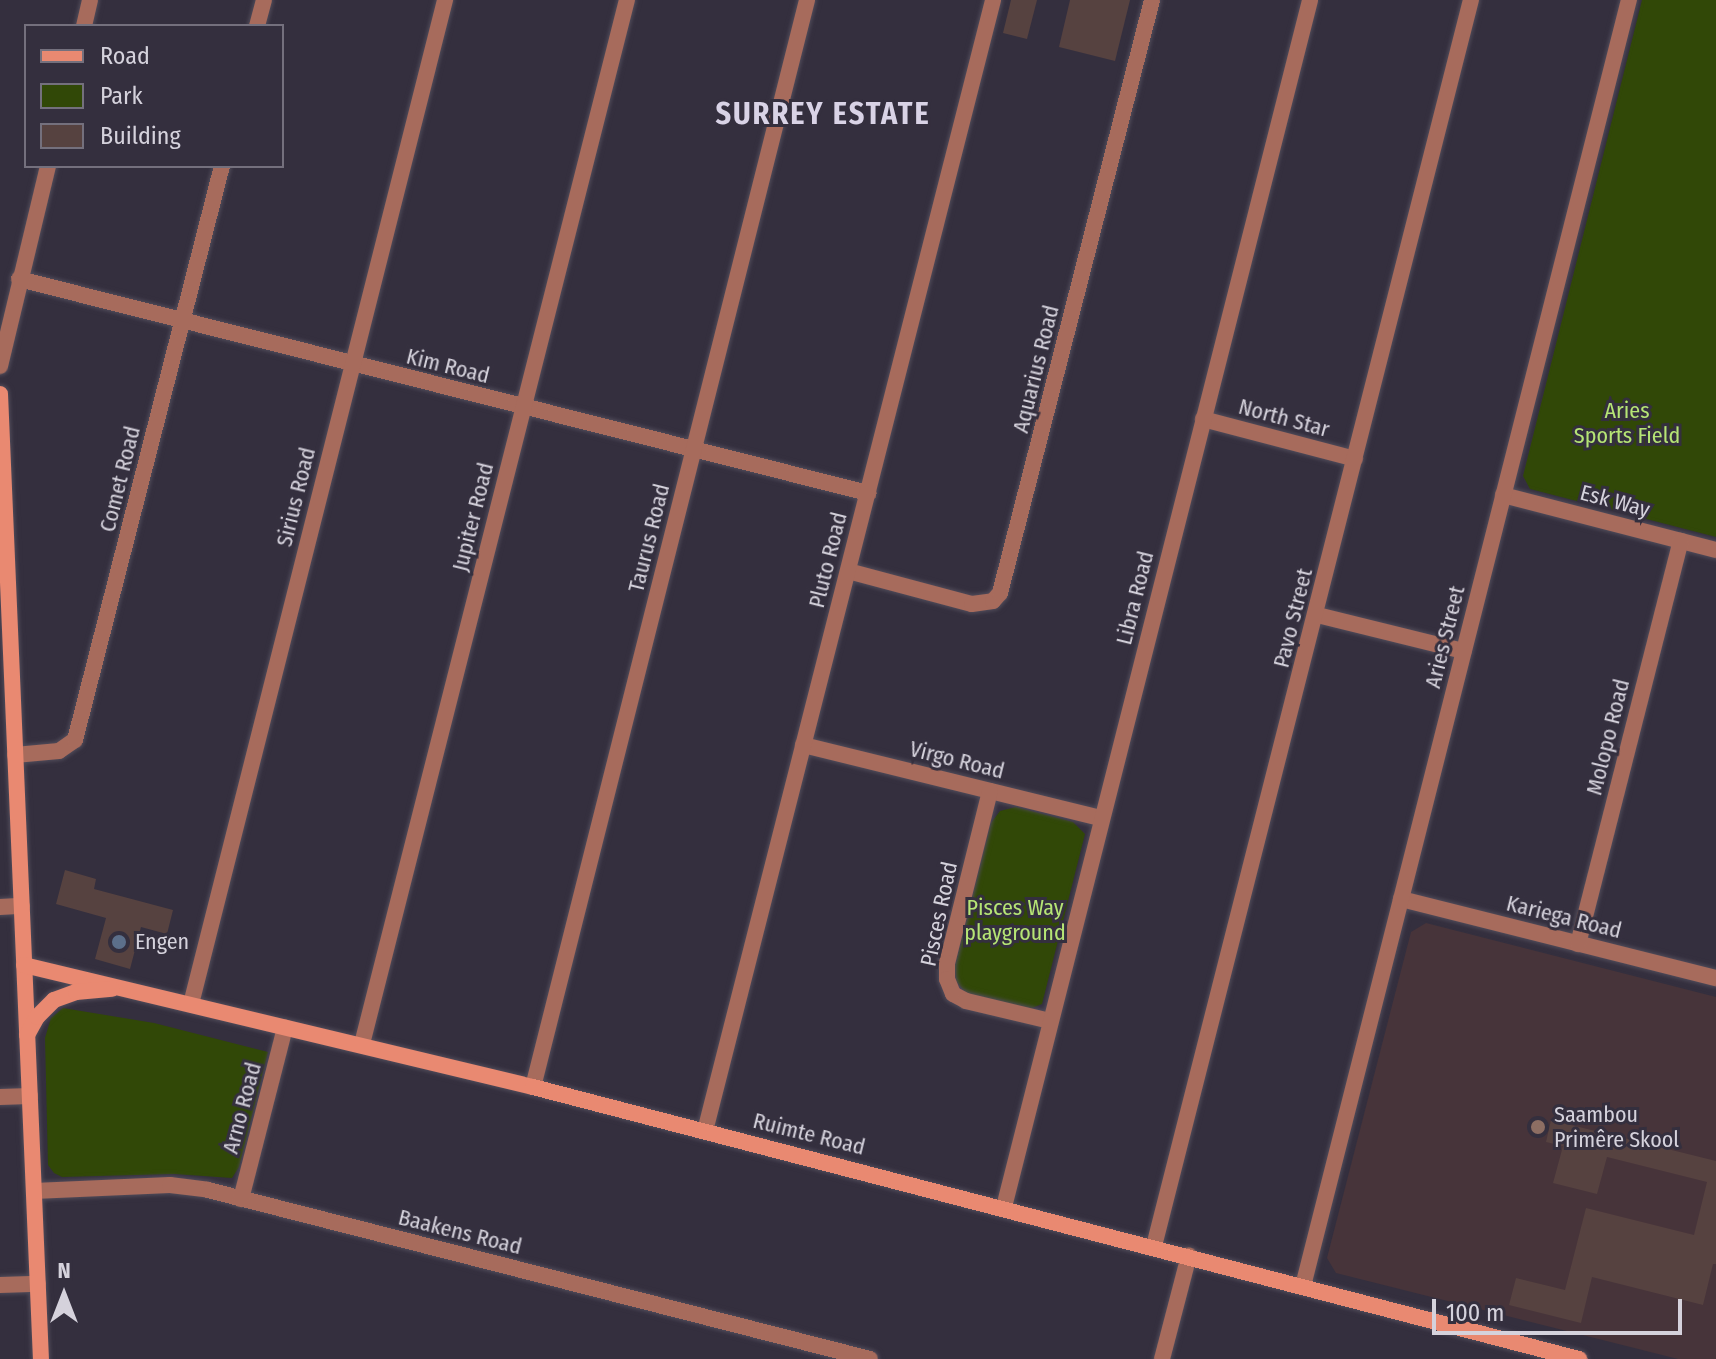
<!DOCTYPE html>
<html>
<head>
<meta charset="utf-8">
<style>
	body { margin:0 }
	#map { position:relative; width:1716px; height:1359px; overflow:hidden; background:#342f3e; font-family:"Fira Sans Condensed",sans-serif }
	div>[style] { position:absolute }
	.education>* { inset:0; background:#47343a }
	.green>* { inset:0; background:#314807 }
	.building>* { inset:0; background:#564240 }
	.roads { filter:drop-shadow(0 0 2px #514c5a) drop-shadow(0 0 2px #514c5a) }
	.street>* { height:16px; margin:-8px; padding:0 8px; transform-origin:8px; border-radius:8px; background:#a76b5c }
	.secondary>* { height:16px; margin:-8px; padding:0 8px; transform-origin:8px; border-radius:8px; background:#e98971 }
	.dots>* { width:22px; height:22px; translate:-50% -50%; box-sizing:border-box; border:4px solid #342f3e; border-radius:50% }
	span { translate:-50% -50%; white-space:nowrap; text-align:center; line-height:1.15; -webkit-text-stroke:6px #342f3e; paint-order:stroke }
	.street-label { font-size:22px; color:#d5d2dc }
	.park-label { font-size:22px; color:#b6e575 }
	.poi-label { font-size:22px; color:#d5d2dc }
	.left { translate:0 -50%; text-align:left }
	.district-label { font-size:30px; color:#d9d3e6; font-weight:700; letter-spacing:2px }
	.legend { position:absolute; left:24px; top:24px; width:260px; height:144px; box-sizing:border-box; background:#342f3e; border:2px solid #74707d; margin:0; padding:10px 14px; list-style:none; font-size:24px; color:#d5d2dc }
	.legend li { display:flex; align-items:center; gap:16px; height:40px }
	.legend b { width:40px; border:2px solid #74707d }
	.north { position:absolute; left:24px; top:1255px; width:80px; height:80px; -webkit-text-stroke:6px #342f3e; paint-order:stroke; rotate:0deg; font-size:22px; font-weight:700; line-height:32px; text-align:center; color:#d5d2dc }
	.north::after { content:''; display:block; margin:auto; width:28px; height:36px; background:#d5d2dc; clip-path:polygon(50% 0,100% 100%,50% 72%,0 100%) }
	.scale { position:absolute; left:1432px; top:1299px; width:250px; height:36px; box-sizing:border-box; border:4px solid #d5d2dc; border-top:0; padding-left:10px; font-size:24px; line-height:28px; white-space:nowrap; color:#d5d2dc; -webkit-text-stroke:6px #342f3e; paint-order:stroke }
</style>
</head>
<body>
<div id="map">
	<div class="education">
		<div style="clip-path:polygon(1426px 923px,1716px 997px,1716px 1359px,1678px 1359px,1336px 1273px,1327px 1258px,1411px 932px)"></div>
	</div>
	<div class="green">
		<div style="clip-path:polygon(1642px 0,1716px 0,1716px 537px,1530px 489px,1523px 476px)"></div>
		<div style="clip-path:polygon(1016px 807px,1073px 822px,1085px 834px,1042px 1004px,1027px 1010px,966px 993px,956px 981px,955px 966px,991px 823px,1000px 811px)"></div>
		<div style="clip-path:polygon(63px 1008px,154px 1023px,268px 1052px,239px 1167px,232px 1178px,174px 1174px,62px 1177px,54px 1173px,48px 1165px,45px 1038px,51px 1018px)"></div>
	</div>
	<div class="building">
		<div style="clip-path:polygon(1011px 0,1037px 0,1027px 39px,1003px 33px)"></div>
		<div style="clip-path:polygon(1070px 0,1130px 0,1115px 61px,1059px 47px)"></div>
		<div style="clip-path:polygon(65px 870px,96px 879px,94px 889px,173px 910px,167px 934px,141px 927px,130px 969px,95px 959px,106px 918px,56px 904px)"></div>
		<div style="clip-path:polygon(1551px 1120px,1716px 1161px,1716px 1264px,1713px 1264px,1703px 1305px,1592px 1277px,1581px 1323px,1509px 1305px,1516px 1278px,1565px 1290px,1586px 1208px,1694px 1235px,1707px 1182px,1607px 1157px,1597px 1194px,1553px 1183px,1563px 1146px,1546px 1142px)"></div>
	</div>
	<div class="roads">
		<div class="street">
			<div style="left:84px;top:26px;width:27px;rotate:-77deg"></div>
			<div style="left:257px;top:26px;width:27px;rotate:-75deg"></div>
			<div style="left:19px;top:279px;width:876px;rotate:14.15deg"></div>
			<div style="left:0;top:366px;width:206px;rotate:-76.5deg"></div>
			<div style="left:1203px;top:419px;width:157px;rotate:14.7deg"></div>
			<div style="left:1503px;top:495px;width:220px;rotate:14.5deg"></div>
			<div style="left:848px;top:571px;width:128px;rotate:14.9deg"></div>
			<div style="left:972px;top:604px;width:21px;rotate:-8deg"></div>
			<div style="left:993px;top:601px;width:11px;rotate:-49deg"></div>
			<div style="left:1000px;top:593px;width:612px;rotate:-75.62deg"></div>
			<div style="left:1317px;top:615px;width:151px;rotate:13.8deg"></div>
			<div style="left:803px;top:745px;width:307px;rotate:13.8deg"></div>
			<div style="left:15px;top:755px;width:44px;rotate:-5.2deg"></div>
			<div style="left:59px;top:751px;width:19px;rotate:-35deg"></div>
			<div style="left:75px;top:740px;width:593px;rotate:-75.64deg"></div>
			<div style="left:990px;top:791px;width:177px;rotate:104deg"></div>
			<div style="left:947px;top:963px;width:16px;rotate:90deg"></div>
			<div style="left:947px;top:979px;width:16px;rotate:68deg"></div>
			<div style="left:953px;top:994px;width:15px;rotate:28deg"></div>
			<div style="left:966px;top:1001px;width:86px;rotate:13.4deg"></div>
			<div style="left:1401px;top:899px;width:325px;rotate:14.1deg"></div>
			<div style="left:0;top:907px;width:22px;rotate:-3deg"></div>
			<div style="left:1578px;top:944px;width:416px;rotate:-75.7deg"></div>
			<div style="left:191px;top:1004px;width:1036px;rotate:-75.8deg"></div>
			<div style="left:362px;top:1044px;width:1077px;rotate:-75.76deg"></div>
			<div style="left:533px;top:1087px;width:1121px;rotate:-75.85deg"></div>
			<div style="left:0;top:1097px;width:30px;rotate:-2deg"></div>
			<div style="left:705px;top:1131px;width:1167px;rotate:-75.71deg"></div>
			<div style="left:34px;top:1191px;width:136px;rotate:-2.5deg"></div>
			<div style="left:170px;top:1185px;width:38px;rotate:7deg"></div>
			<div style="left:208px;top:1190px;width:683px;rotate:14.32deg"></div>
			<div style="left:241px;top:1199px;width:177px;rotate:-75.6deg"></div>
			<div style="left:1004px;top:1207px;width:1245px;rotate:-75.77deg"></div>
			<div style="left:1154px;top:1246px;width:1286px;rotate:-75.73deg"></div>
			<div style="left:0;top:1285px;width:38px;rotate:-2deg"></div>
			<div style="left:1303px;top:1286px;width:1327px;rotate:-75.78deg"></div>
			<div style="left:1162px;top:1359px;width:107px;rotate:-75.4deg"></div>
		</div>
		<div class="secondary">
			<div style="left:0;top:394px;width:966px;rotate:87.57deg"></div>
			<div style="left:24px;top:965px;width:523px;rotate:13.48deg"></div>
			<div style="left:533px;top:1087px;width:1081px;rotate:14.58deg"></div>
			<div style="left:27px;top:1035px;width:21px;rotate:-61deg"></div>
			<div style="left:37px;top:1017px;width:24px;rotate:-45deg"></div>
			<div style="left:54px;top:1000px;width:23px;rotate:-20deg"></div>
			<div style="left:76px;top:992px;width:36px;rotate:-5deg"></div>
		</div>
	</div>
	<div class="dots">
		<div style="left:119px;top:942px;background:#5c6f8a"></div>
		<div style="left:1538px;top:1127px;background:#8d6e63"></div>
	</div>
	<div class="street-label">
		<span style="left:448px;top:366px;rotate:14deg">Kim Road</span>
		<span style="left:1036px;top:369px;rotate:-76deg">Aquarius Road</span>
		<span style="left:1284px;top:418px;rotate:15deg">North Star</span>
		<span style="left:120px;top:479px;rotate:-76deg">Comet Road</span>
		<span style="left:296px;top:497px;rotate:-76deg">Sirius Road</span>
		<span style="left:1615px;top:501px;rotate:15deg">Esk Way</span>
		<span style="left:473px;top:517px;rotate:-76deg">Jupiter Road</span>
		<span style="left:649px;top:538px;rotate:-76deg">Taurus Road</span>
		<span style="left:828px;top:560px;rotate:-76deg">Pluto Road</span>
		<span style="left:1135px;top:598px;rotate:-76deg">Libra Road</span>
		<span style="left:1293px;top:618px;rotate:-76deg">Pavo Street</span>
		<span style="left:1445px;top:637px;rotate:-76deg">Aries Street</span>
		<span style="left:1608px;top:737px;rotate:-76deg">Molopo Road</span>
		<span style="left:957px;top:760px;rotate:14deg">Virgo Road</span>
		<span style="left:939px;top:914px;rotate:-78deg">Pisces Road</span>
		<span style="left:1564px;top:917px;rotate:14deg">Kariega Road</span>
		<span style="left:242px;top:1108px;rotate:-75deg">Arno Road</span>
		<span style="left:809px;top:1134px;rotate:14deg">Ruimte Road</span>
		<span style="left:460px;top:1232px;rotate:14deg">Baakens Road</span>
	</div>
	<div class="park-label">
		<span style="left:1627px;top:423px">Aries<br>Sports Field</span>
		<span style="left:1015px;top:920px">Pisces Way<br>playground</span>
	</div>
	<div class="poi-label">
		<span class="left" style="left:135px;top:942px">Engen</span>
		<span class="left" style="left:1554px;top:1127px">Saambou<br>Primêre Skool</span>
	</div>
	<div class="district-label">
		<span style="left:823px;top:114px">SURREY ESTATE</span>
	</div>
	<ul class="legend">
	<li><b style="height:10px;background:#e98971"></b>Road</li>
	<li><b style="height:22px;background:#314807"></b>Park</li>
	<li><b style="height:22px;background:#564240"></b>Building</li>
	</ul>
	<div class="north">N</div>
	<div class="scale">100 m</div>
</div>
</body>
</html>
